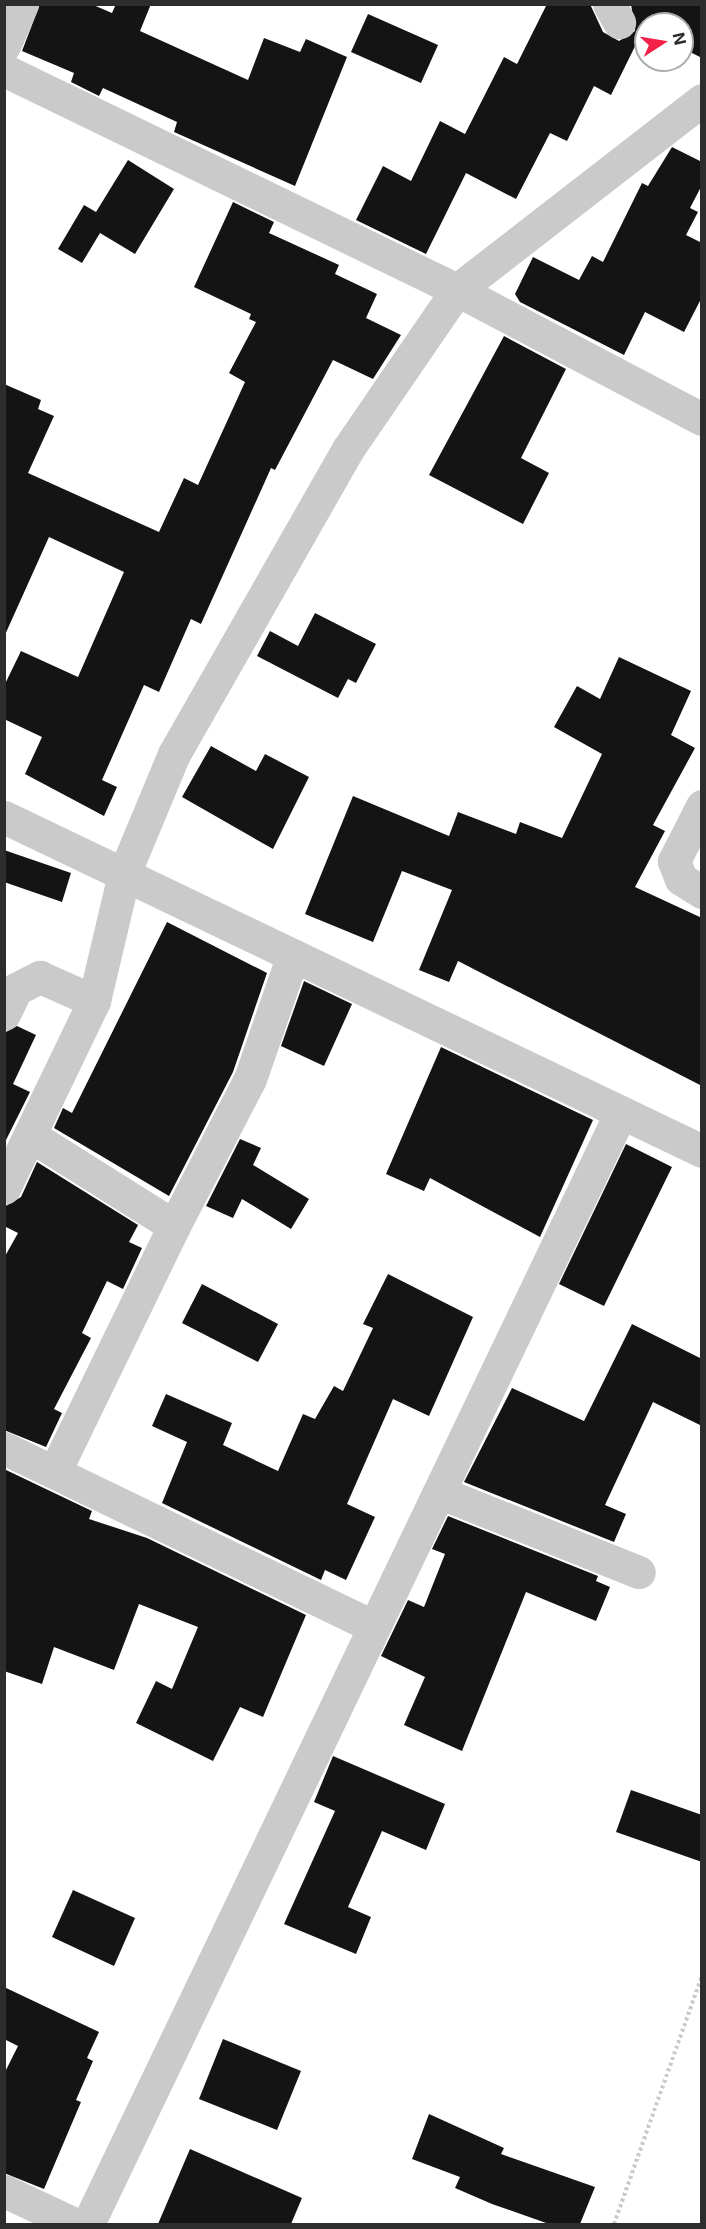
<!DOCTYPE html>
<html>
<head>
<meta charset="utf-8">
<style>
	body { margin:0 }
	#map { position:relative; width:706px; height:2229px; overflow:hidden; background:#fff; font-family:Inter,sans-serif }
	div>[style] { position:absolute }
	.building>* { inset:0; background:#141414 }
	.path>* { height:4px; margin-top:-2px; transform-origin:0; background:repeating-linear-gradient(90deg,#cacaca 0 3px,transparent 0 6px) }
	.minor>* { height:33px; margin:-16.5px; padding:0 16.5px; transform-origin:16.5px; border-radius:16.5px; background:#cacaca }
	span { translate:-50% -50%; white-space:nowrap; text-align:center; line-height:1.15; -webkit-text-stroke:6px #fff; paint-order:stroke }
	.frame { position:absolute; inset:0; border:6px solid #2d2d2d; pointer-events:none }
	.north { position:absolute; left:634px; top:12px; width:60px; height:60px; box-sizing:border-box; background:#fff; border:2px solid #ababab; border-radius:50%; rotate:78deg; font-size:16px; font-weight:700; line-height:24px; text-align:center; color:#2d2d2d }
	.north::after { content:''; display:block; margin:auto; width:21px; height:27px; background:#f32048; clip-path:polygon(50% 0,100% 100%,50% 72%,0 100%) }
</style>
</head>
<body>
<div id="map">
	<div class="building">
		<div style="clip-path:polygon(40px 4px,91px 4px,112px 13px,116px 4px,151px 4px,140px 31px,248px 80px,264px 38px,300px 52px,306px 39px,347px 57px,295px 186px,174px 132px,177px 122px,103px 88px,99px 96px,71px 82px,74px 73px,22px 51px)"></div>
		<div style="clip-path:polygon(547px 4px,590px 4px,603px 32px,619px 41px,635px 31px,631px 4px,702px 4px,702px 58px,682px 48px,682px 24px,646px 24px,611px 95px,594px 86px,567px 141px,550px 133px,516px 199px,466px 173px,426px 254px,356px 220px,383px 166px,411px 181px,440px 121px,465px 134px,504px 57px,517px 64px)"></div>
		<div style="clip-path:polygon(368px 14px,438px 45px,421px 83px,351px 52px)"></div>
		<div style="clip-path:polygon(672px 147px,702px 162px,702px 185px,690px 208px,698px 212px,686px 235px,702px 243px,702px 297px,684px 332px,645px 312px,624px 355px,520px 302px,515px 294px,533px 257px,579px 280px,592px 256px,603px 262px,642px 183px,648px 186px)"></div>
		<div style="clip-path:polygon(128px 160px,174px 189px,135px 254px,100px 233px,82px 263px,58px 249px,84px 205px,96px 212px)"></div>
		<div style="clip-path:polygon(233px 202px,274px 222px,269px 233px,339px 265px,335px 274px,377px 294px,366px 318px,401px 335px,373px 379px,333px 360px,275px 470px,271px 468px,201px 624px,191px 619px,159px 692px,144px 685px,102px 780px,117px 787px,104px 816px,25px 774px,42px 737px,4px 719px,4px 686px,21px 651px,78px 677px,124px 572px,49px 537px,4px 637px,4px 384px,41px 400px,38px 409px,54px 416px,28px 473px,159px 532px,184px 478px,198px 485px,245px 382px,229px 373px,256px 322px,249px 319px,251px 314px,194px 287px)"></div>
		<div style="clip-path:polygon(504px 336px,566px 369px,521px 458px,549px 473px,523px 524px,429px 475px)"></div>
		<div style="clip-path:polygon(315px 613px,376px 644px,356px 683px,348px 679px,338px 698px,257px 656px,270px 631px,298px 646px)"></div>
		<div style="clip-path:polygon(619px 657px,691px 691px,671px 735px,695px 748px,653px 825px,665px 831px,635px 887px,702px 918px,702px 1086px,458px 961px,449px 982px,419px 970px,452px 890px,402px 871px,373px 942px,305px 914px,353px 796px,449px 836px,458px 812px,516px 834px,520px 822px,562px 838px,602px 754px,554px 727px,577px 686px,600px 699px)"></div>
		<div style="clip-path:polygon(211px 746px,256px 771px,265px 754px,309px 777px,273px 849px,182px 797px)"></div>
		<div style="clip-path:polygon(4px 850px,71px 873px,62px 902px,4px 882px)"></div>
		<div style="clip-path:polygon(167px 922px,267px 973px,233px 1072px,169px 1196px,54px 1128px,63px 1108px,72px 1113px)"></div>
		<div style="clip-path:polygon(304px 981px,352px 1004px,324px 1066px,281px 1046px)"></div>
		<div style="clip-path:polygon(17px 1026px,36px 1035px,13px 1084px,30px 1092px,4px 1144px,4px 1033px)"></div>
		<div style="clip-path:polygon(441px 1047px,593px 1120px,540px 1237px,430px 1178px,424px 1191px,386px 1174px)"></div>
		<div style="clip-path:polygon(240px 1139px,261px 1148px,253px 1165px,309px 1199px,291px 1229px,242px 1199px,233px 1218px,206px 1206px)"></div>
		<div style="clip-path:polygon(626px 1144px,672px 1167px,604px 1306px,559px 1284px)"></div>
		<div style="clip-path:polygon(37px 1162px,138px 1225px,129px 1242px,142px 1248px,123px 1289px,107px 1281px,82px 1333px,91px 1338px,54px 1409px,62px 1413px,46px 1447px,4px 1430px,4px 1258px,18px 1233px,4px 1226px,4px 1207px,21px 1197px)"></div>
		<div style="clip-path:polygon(388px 1274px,473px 1317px,429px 1416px,393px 1399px,347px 1504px,375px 1517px,346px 1580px,325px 1570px,321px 1580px,162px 1503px,187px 1442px,152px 1426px,166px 1394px,232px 1423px,223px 1445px,278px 1471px,303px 1414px,315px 1419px,334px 1386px,343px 1391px,373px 1328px,363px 1324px)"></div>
		<div style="clip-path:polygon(202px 1284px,278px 1324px,258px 1362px,182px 1323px)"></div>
		<div style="clip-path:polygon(632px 1324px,702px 1359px,702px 1426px,653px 1402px,605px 1505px,626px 1514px,614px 1542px,464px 1482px,512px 1388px,584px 1421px)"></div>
		<div style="clip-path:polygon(4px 1469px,92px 1511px,89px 1519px,147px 1538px,306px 1615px,263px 1717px,240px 1707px,213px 1761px,136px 1723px,156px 1681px,172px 1689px,198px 1627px,139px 1604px,114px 1670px,54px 1647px,42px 1684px,4px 1671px)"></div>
		<div style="clip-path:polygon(448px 1516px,598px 1576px,596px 1581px,610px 1587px,596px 1621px,526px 1592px,462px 1751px,404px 1725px,425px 1677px,381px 1656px,408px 1600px,424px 1607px,445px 1554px,432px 1549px)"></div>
		<div style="clip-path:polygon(333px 1756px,445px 1804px,426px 1850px,382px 1831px,348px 1907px,371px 1917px,356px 1954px,284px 1924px,335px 1811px,314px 1802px)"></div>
		<div style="clip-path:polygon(631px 1790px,702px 1815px,702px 1862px,616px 1832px)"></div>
		<div style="clip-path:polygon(73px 1890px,135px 1918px,114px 1966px,52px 1937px)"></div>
		<div style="clip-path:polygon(4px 1987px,99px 2032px,87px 2058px,93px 2061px,76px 2100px,81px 2102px,44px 2189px,4px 2173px,4px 2074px,18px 2046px,4px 2039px)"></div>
		<div style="clip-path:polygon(223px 2039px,301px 2071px,277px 2130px,199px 2099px)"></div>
		<div style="clip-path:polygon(429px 2114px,504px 2148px,501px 2154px,595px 2187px,580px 2224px,549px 2224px,492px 2204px,455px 2188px,460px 2177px,412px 2159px)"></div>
		<div style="clip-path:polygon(190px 2149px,302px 2198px,291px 2224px,158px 2224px)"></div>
	</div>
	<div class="path">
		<div style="left:614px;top:2224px;width:263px;rotate:-70.5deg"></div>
	</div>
	<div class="minor">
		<div style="left:609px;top:4px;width:21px;rotate:61deg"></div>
		<div style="left:4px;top:46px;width:46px;rotate:-66.8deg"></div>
		<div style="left:4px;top:70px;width:504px;rotate:25.9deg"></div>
		<div style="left:457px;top:290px;width:277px;rotate:27.8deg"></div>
		<div style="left:702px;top:806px;width:62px;rotate:117deg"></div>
		<div style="left:674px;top:861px;width:19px;rotate:69deg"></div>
		<div style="left:681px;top:879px;width:25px;rotate:32deg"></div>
		<div style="left:4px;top:817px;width:774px;rotate:25.57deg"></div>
		<div style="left:4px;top:1014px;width:28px;rotate:-64deg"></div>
		<div style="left:16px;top:989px;width:27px;rotate:-27deg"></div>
		<div style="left:40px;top:977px;width:59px;rotate:24deg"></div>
		<div style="left:31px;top:1136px;width:169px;rotate:32.2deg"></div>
		<div style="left:174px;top:1226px;width:165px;rotate:-62.7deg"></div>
		<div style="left:250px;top:1079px;width:131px;rotate:-70.9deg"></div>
		<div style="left:4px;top:1188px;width:208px;rotate:-64.3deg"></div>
		<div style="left:94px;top:1001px;width:130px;rotate:-76.7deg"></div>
		<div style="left:124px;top:874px;width:130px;rotate:-67.4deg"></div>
		<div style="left:174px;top:754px;width:351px;rotate:-60.3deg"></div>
		<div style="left:348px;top:449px;width:193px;rotate:-55.6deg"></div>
		<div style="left:457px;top:290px;width:310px;rotate:-37.8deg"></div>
		<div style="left:4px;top:1448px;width:410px;rotate:25.8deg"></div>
		<div style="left:55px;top:1471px;width:272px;rotate:-64.1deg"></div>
		<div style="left:441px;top:1493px;width:213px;rotate:21.8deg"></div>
		<div style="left:4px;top:2191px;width:77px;rotate:25.2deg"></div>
		<div style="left:88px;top:2224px;width:1233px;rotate:-64.39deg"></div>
	</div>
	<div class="frame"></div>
	<div class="north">N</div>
</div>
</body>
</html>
